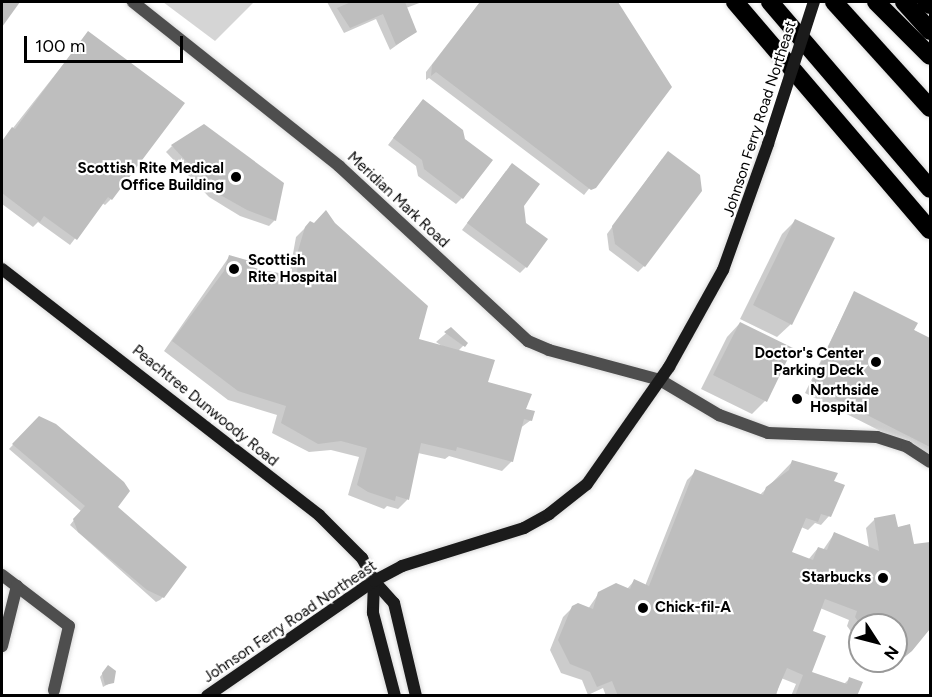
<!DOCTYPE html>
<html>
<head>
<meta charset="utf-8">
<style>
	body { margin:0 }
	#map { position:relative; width:932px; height:697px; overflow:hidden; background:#fff; font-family:Figtree,sans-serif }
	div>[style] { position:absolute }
	.green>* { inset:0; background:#d5d5d5 }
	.shadow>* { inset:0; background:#0003 }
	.building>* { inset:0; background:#bebebe }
	.roads { filter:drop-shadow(0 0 2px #dbdbdb) drop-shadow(0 0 2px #dbdbdb) }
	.minor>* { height:12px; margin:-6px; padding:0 6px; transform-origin:6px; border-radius:6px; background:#4e4e4e }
	.tertiary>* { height:12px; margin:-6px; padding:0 6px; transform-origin:6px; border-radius:6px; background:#4e4e4e }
	.secondary>* { height:12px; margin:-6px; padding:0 6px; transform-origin:6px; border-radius:6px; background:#1b1b1b }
	.motorway>* { height:18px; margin:-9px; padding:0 9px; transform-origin:9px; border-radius:9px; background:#000 }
	.secondary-bridge>* { height:12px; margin:-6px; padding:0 6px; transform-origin:6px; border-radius:6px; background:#1b1b1b }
	.dots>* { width:16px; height:16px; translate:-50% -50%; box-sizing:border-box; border:3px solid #fff; border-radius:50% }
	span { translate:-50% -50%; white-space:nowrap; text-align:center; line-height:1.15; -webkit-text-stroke:4.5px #fff; paint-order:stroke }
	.street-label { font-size:15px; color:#000 }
	.poi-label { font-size:15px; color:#000; font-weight:700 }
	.right { translate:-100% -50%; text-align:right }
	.left { translate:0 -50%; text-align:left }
	.frame { position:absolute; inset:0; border:3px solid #000; pointer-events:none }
	.north { position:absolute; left:848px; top:613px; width:60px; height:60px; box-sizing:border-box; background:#fff; border:2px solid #999; border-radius:50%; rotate:126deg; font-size:16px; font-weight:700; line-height:24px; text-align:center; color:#000 }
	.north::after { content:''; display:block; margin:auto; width:21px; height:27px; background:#000; clip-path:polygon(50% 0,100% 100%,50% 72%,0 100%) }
	.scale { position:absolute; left:24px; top:36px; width:159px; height:27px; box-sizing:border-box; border:3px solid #000; border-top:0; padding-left:8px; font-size:18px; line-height:21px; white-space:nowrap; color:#000; -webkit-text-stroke:4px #fff; paint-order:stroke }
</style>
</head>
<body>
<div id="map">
	<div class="green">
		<div style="clip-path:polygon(163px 2px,254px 2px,215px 41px)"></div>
	</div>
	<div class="shadow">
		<div style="clip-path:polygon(2px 2px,18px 2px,2px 25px)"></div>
		<div style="clip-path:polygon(327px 2px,422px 2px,406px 8px,415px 32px,390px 50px,376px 19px,344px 33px)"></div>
		<div style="clip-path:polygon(480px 2px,616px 2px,670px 87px,584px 195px,429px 78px,426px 80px,426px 72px)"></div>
		<div style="clip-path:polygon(88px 33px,183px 103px,111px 199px,105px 205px,102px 203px,70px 245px,38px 222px,33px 227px,2px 204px,2px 142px)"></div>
		<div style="clip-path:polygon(417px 107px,462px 198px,456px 204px,418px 176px,416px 166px,388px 145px)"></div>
		<div style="clip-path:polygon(172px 146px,275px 220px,269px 226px,240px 216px,209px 197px,166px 152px)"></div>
		<div style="clip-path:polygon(662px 159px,644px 266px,638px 272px,609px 250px,607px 234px)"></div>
		<div style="clip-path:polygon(506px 171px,523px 206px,526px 267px,520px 273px,462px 230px)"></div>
		<div style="clip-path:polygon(796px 220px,791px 324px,777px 337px,740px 319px,782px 234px)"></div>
		<div style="clip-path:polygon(310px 223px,417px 340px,442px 346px,436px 342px,451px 329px,466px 343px,458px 351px,486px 383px,524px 410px,531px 420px,519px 429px,512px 461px,502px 471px,449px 456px,445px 459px,418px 453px,407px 500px,398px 509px,387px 506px,384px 509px,348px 495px,359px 457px,331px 450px,309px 452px,272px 433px,277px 415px,228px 400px,164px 351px,229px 257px,260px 271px,289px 276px,296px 237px)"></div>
		<div style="clip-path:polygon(854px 293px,930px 340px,930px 456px,805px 393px)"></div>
		<div style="clip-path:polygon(740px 323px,765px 401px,752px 414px,701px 389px,727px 337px)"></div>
		<div style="clip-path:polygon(39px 418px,116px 508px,165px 595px,160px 600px,156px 602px,70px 525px,81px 511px,9px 449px)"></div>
		<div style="clip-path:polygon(793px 461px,832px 482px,829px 516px,821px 525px,815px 523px,808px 530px,801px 527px,790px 553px,808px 560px,818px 548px,823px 550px,834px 534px,869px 548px,866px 528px,875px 519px,897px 528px,912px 546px,930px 544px,930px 626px,913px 649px,883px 673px,873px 661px,896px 661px,896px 625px,860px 625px,860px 644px,847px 626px,849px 620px,820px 608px,811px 632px,810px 673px,844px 684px,850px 678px,856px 696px,791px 696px,796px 684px,781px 678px,776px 696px,606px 696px,603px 688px,588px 695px,582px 680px,561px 673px,550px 650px,563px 617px,573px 607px,588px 609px,599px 593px,627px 589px,634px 581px,645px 586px,687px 480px,696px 471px,759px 496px)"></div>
		<div style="clip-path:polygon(105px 670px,112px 682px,103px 687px,100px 677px)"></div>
	</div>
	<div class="building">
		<div style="clip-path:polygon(2px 2px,20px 2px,2px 27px)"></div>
		<div style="clip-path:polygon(351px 2px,405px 2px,417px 32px,396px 45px,383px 14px,350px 28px,337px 8px)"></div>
		<div style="clip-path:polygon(480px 2px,618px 2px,672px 87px,596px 188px,591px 190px,436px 72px,431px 76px,432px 65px)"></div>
		<div style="clip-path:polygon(88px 31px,185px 103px,112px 200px,108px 197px,77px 240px,44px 216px,40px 222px,2px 193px,2px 141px,12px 127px,15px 129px)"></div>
		<div style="clip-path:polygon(423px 99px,463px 130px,465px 139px,493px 160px,463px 199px,424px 169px,422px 160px,393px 138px)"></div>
		<div style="clip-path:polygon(204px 124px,284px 183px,276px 221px,247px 210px,215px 192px,171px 145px)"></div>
		<div style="clip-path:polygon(668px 151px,700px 175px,702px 191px,645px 267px,615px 244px,612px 226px)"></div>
		<div style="clip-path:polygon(512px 163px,540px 184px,524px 206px,526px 223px,548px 239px,527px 268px,467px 223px)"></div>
		<div style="clip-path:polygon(326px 210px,335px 223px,428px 306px,419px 339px,495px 360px,488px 382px,532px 394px,526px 409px,535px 411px,532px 421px,524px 419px,513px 462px,457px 447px,456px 451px,421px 443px,409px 500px,396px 496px,395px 501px,368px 492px,357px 485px,367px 448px,341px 441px,318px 444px,281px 423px,286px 406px,238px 391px,172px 341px,224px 271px,229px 255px,250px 261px,250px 266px,261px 270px,297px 276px,298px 251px,305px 227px,310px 221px,314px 223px)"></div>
		<div style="clip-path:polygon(795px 219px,835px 238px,792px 325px,753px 305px)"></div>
		<div style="clip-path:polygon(854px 291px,918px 323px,914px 330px,930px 338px,930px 447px,810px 386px)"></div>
		<div style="clip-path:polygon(740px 322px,793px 348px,767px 402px,713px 375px)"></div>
		<div style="clip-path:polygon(451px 327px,468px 343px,465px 347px,444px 332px)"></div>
		<div style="clip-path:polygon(39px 416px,56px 424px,124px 482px,130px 491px,118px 507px,187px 567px,164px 598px,147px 590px,78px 532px,73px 519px,85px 506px,12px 444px)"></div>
		<div style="clip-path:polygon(792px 460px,838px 473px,834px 481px,845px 485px,831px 517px,821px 514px,818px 522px,806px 518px,792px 552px,813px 560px,818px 547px,827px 550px,834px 532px,879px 551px,874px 518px,895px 514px,898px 527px,910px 524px,914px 544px,930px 542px,930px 629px,912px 651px,896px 664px,896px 625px,861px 625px,855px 617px,857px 611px,825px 599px,813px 631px,826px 636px,812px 672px,847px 684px,849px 677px,863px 682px,857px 696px,795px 696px,803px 675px,787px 668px,775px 696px,618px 696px,612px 681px,597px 687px,590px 672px,570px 664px,558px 640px,572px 606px,578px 603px,593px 609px,598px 592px,616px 583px,630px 589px,634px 579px,649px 586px,695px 469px,763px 495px,766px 487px,789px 470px)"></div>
		<div style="clip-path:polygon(108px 665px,116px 671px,114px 683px,105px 685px,102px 673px)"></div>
	</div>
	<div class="roads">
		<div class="minor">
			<div style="left:660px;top:380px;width:69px;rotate:30.7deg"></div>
			<div style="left:719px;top:415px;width:52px;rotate:20.2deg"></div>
			<div style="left:768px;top:433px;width:109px;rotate:2.1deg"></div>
			<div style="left:877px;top:437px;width:32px;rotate:18deg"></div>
			<div style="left:907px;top:447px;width:27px;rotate:33deg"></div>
			<div style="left:2px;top:575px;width:84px;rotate:37.3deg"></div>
			<div style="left:69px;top:626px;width:66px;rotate:103.2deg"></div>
			<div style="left:2px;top:646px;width:62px;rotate:-76deg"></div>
		</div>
		<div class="tertiary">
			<div style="left:133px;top:2px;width:263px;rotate:38.5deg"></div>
			<div style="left:339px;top:166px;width:258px;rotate:42.8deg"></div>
			<div style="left:528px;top:341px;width:23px;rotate:23deg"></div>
			<div style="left:549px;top:350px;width:115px;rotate:15.1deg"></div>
		</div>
		<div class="secondary">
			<div style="left:2px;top:269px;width:401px;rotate:37.8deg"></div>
			<div style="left:319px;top:515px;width:61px;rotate:45deg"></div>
			<div style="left:362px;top:558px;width:26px;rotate:62deg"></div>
			<div style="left:374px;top:581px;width:30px;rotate:48deg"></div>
			<div style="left:394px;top:603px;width:96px;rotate:76.7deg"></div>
			<div style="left:374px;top:581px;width:32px;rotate:92deg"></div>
			<div style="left:373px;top:613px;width:86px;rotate:75.2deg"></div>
			<div style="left:207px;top:696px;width:203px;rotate:-34.6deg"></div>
			<div style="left:374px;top:581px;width:32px;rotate:-28deg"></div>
			<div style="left:402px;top:566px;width:128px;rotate:-17.3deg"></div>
			<div style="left:524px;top:528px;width:29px;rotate:-29deg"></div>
			<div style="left:549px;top:514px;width:48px;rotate:-38.3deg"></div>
			<div style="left:587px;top:484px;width:143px;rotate:-55deg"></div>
			<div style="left:669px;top:367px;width:111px;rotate:-60.9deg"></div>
			<div style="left:723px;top:270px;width:134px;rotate:-70.3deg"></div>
		</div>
		<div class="motorway">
			<div style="left:735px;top:2px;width:300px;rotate:49.5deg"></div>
			<div style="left:770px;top:2px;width:246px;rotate:49.4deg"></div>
			<div style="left:834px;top:2px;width:143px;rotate:47.8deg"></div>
			<div style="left:876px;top:2px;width:76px;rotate:45deg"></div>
			<div style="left:904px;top:2px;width:39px;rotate:48deg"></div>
			<div style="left:926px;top:2px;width:5px;rotate:37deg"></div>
		</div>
	</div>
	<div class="secondary-bridge">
		<div style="left:768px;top:144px;width:149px;rotate:-72.1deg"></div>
	</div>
	<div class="dots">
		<div style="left:236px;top:177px;background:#000"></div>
		<div style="left:234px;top:269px;background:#000"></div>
		<div style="left:876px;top:362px;background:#000"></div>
		<div style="left:797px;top:399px;background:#000"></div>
		<div style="left:883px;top:578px;background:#000"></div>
		<div style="left:643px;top:608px;background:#000"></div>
	</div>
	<div class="street-label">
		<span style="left:760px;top:119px;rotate:-72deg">Johnson Ferry Road Northeast</span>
		<span style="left:398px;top:200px;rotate:43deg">Meridian Mark Road</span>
		<span style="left:205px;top:406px;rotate:39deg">Peachtree Dunwoody Road</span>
		<span style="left:290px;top:622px;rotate:-34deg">Johnson Ferry Road Northeast</span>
	</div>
	<div class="poi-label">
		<span class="right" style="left:224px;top:177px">Scottish Rite Medical<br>Office Building</span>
		<span class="left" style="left:248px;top:269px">Scottish<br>Rite Hospital</span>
		<span class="right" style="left:864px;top:362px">Doctor's Center<br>Parking Deck</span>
		<span class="left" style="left:810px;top:399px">Northside<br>Hospital</span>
		<span class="right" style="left:871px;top:578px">Starbucks</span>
		<span class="left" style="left:655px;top:608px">Chick-fil-A</span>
	</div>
	<div class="frame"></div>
	<div class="north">N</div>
	<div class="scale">100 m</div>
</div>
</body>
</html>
